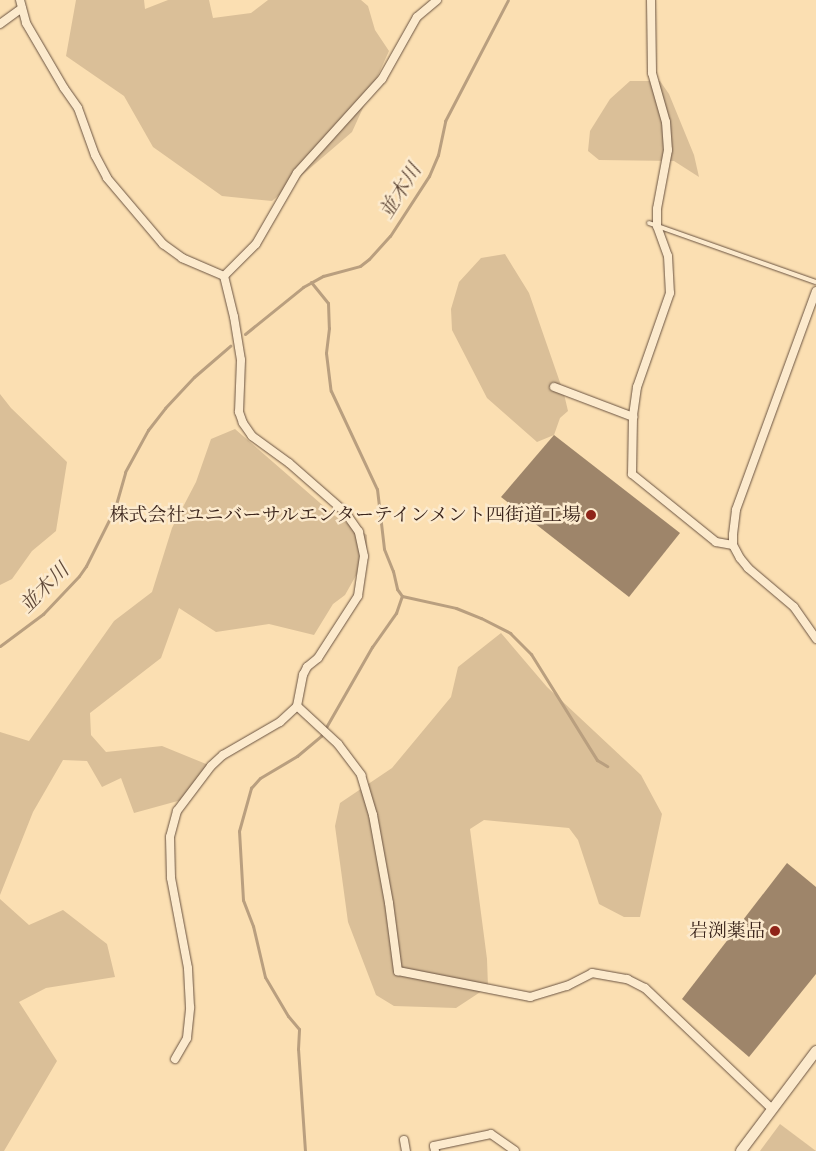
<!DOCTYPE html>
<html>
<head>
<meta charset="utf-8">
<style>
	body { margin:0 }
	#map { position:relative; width:816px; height:1151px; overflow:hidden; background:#fbdfb2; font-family:"EB Garamond","Noto Serif JP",serif }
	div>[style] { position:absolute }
	.green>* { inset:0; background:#dabf98 }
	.stream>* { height:3px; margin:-1.5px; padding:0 1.5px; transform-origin:1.5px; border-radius:1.5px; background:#b99f7f }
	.building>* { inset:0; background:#9e856a }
	.roads { filter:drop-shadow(0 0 1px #6a5341) drop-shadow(0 0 1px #6a5341) }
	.service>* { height:4px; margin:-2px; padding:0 2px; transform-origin:2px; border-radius:2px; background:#fceacd }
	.minor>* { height:8px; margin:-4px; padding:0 4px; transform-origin:4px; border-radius:4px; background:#fceacd }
	.tertiary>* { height:10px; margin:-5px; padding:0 5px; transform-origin:5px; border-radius:5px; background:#fceacd }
	.dots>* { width:14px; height:14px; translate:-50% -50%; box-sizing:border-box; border:2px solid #fceacd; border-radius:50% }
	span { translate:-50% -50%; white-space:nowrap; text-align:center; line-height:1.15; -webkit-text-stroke:5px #fceacd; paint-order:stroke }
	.poi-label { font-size:19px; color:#3a241b }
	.right { translate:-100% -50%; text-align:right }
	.water-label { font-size:20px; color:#604939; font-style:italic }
</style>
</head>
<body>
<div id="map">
	<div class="green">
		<div style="clip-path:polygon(76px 0,144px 0,145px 9px,168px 0,209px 0,213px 18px,251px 13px,268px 0,361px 0,368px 6px,375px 30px,389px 51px,352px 132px,272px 201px,222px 196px,153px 147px,124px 96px,66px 56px)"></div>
		<div style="clip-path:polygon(630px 81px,660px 81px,669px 94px,694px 155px,699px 177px,674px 161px,599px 160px,588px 151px,590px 131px,610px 99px)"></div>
		<div style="clip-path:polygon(505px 254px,529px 293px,564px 394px,568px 411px,560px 418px,554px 435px,537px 442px,487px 398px,452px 330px,451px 309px,459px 282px,481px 258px)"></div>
		<div style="clip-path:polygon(0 394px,11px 408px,67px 462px,56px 531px,32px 551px,12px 579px,0 585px)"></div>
		<div style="clip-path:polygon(235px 429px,335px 516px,367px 535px,367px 556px,345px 595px,333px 604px,314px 635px,269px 624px,216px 632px,179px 608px,161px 658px,90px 713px,91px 735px,106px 752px,162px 746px,211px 766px,185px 799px,134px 813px,121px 778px,102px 787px,87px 761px,63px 760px,33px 812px,0 895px,0 732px,29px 741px,114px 621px,152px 592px,172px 528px,196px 482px,211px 439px)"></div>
		<div style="clip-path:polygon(501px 633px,547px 687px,641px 775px,662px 814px,640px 917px,624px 917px,599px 904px,578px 840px,569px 828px,484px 820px,470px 829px,487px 959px,488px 987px,456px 1008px,394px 1006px,376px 995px,348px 922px,335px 826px,340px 803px,392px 768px,451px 697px,458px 667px)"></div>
		<div style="clip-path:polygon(0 899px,29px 925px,63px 910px,107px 944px,115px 977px,46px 988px,19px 1002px,57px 1061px,4px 1151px,0 1151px)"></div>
		<div style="clip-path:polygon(780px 1124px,816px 1151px,760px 1151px)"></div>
	</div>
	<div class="stream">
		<div style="left:311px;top:282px;width:27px;rotate:51deg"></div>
		<div style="left:328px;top:303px;width:25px;rotate:88deg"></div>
		<div style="left:329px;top:328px;width:25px;rotate:97deg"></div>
		<div style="left:326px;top:353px;width:38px;rotate:83deg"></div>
		<div style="left:331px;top:391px;width:108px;rotate:64.9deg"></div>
		<div style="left:377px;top:489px;width:60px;rotate:83.3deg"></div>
		<div style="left:384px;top:549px;width:24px;rotate:68deg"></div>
		<div style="left:393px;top:571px;width:18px;rotate:77deg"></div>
		<div style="left:397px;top:589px;width:9px;rotate:54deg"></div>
		<div style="left:402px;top:596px;width:55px;rotate:12.5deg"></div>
		<div style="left:456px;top:608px;width:27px;rotate:22deg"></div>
		<div style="left:481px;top:618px;width:33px;rotate:27deg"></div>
		<div style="left:510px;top:633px;width:30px;rotate:45deg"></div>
		<div style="left:531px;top:654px;width:125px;rotate:58.1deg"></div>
		<div style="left:597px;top:760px;width:12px;rotate:31deg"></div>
		<div style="left:245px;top:334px;width:75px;rotate:-39deg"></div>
		<div style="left:303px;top:287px;width:23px;rotate:-29deg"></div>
		<div style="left:323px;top:276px;width:38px;rotate:-15deg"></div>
		<div style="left:360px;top:266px;width:11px;rotate:-38deg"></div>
		<div style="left:369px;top:259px;width:31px;rotate:-48deg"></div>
		<div style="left:390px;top:236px;width:72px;rotate:-57deg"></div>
		<div style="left:429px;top:176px;width:23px;rotate:-67deg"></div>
		<div style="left:438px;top:155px;width:35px;rotate:-78deg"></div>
		<div style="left:445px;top:121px;width:136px;rotate:-62.5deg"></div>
		<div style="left:0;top:646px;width:54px;rotate:-36.7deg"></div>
		<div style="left:43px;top:614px;width:52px;rotate:-46.5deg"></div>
		<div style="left:79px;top:576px;width:12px;rotate:-55deg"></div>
		<div style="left:86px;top:566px;width:65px;rotate:-63.4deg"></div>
		<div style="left:115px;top:508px;width:37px;rotate:-74deg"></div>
		<div style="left:125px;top:472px;width:48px;rotate:-61.3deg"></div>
		<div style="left:148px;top:430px;width:28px;rotate:-52deg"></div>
		<div style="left:165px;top:408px;width:42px;rotate:-46.9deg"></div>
		<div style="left:194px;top:377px;width:48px;rotate:-40.7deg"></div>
		<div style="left:305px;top:1151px;width:102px;rotate:-93.9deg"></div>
		<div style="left:298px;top:1049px;width:20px;rotate:-87deg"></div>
		<div style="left:299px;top:1029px;width:17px;rotate:-130deg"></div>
		<div style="left:288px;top:1016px;width:45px;rotate:-120.5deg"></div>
		<div style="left:265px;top:977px;width:52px;rotate:-103.2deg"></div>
		<div style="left:253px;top:926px;width:28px;rotate:-111deg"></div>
		<div style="left:243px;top:900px;width:69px;rotate:-93.3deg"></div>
		<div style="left:239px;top:831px;width:45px;rotate:-74.4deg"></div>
		<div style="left:251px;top:788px;width:13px;rotate:-48deg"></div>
		<div style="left:260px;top:778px;width:43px;rotate:-30.7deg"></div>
		<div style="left:297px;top:756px;width:31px;rotate:-40deg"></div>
		<div style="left:321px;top:736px;width:103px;rotate:-60.2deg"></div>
		<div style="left:372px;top:647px;width:42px;rotate:-54.8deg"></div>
		<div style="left:396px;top:613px;width:18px;rotate:-71deg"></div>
	</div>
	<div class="building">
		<div style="clip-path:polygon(554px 435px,680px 533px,629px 597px,501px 497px)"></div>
		<div style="clip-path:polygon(787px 863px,816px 887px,816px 974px,749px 1057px,682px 999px)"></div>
	</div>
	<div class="roads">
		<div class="service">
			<div style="left:649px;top:223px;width:177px;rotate:19.5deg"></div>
		</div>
		<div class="minor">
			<div style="left:20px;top:0;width:24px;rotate:75deg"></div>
			<div style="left:26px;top:23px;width:75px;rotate:59.7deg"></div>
			<div style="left:64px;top:88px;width:24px;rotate:55deg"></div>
			<div style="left:78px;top:108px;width:50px;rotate:70.1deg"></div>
			<div style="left:95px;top:155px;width:26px;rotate:62deg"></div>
			<div style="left:107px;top:178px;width:87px;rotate:49.7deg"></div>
			<div style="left:163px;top:244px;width:24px;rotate:36deg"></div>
			<div style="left:182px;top:258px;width:46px;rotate:23.2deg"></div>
			<div style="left:651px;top:0;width:73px;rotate:89.2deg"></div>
			<div style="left:652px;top:73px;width:51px;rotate:74.1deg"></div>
			<div style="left:666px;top:122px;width:28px;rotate:86deg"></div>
			<div style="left:668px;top:150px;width:60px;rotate:100.6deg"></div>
			<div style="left:657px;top:209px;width:17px;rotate:90deg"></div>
			<div style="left:657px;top:226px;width:32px;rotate:70deg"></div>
			<div style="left:668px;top:256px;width:37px;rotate:87deg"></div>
			<div style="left:670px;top:293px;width:100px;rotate:109.3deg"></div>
			<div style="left:637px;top:387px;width:30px;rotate:98deg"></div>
			<div style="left:633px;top:417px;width:57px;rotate:91deg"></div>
			<div style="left:632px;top:474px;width:108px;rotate:39deg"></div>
			<div style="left:716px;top:542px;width:17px;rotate:10deg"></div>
			<div style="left:0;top:24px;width:27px;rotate:-36deg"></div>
			<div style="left:224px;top:276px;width:45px;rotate:-45deg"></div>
			<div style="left:256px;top:244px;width:82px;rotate:-60deg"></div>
			<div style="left:297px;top:173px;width:127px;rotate:-47.9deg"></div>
			<div style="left:382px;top:79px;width:71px;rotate:-60.6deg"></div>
			<div style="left:417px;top:17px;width:26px;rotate:-40deg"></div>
			<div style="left:816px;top:291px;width:233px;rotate:110.1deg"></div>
			<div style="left:736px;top:510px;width:25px;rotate:97deg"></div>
			<div style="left:733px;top:535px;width:10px;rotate:90deg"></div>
			<div style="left:733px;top:545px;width:15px;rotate:62deg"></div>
			<div style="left:740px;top:558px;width:13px;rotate:51deg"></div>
			<div style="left:748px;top:568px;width:60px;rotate:40.3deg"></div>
			<div style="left:794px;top:607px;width:39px;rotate:55deg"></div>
			<div style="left:554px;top:387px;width:85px;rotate:20.8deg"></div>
			<div style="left:297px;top:706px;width:56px;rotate:42.8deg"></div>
			<div style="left:338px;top:744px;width:39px;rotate:53deg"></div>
			<div style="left:361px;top:775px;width:42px;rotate:73.3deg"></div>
			<div style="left:373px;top:815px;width:89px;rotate:79.7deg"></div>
			<div style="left:389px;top:903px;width:69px;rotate:82.5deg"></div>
			<div style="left:398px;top:971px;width:135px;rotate:11.1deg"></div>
			<div style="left:530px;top:997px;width:39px;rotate:-17deg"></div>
			<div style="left:567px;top:986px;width:28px;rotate:-27deg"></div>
			<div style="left:592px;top:973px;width:36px;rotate:10deg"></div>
			<div style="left:627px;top:979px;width:20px;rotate:27deg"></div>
			<div style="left:645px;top:988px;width:175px;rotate:43.6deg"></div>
			<div style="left:175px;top:1059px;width:24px;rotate:-60deg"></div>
			<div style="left:187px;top:1038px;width:31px;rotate:-84deg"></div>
			<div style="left:190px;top:1007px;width:39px;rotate:-93deg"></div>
			<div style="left:188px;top:968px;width:92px;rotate:-100.7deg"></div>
			<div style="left:171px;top:878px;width:41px;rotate:-91.4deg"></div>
			<div style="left:170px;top:837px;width:27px;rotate:-75deg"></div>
			<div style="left:177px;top:811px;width:56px;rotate:-52.9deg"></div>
			<div style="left:211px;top:766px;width:16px;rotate:-43deg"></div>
			<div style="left:223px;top:755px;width:66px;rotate:-30.1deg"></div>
			<div style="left:280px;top:722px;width:23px;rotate:-43deg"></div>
			<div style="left:297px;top:706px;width:32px;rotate:-79deg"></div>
			<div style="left:303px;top:675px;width:9px;rotate:-63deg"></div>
			<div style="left:307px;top:667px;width:14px;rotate:-39deg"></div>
			<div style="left:318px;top:658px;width:74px;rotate:-57.2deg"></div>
			<div style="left:358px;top:596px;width:40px;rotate:-81.5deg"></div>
			<div style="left:364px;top:556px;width:25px;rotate:-102deg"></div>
			<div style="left:359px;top:532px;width:24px;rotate:-125deg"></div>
			<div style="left:345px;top:512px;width:74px;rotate:-138.8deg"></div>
			<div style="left:289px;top:463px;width:46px;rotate:-143.9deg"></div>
			<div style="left:252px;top:436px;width:16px;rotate:-125deg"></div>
			<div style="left:243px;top:423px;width:12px;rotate:-110deg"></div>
			<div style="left:239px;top:412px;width:52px;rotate:-87.8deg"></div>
			<div style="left:241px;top:360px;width:44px;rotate:-99.2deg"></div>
			<div style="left:234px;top:317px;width:42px;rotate:-103.7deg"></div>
			<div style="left:404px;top:1140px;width:11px;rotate:80deg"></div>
			<div style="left:435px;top:1151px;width:5px;rotate:-101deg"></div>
			<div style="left:434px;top:1146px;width:58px;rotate:-11.9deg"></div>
			<div style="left:491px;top:1134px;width:29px;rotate:35deg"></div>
		</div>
		<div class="tertiary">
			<div style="left:741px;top:1151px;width:125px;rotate:-53.1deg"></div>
		</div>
	</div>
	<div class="dots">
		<div style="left:591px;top:515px;background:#8f2418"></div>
		<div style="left:775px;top:931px;background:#8f2418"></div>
	</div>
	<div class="poi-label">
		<span class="right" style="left:581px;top:515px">株式会社ユニバーサルエンターテインメント四街道工場</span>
		<span class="right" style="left:765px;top:931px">岩渕薬品</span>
	</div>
	<div class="water-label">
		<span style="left:400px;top:191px;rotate:-58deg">並木川</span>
		<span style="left:44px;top:588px;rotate:-45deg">並木川</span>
	</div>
</div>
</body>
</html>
